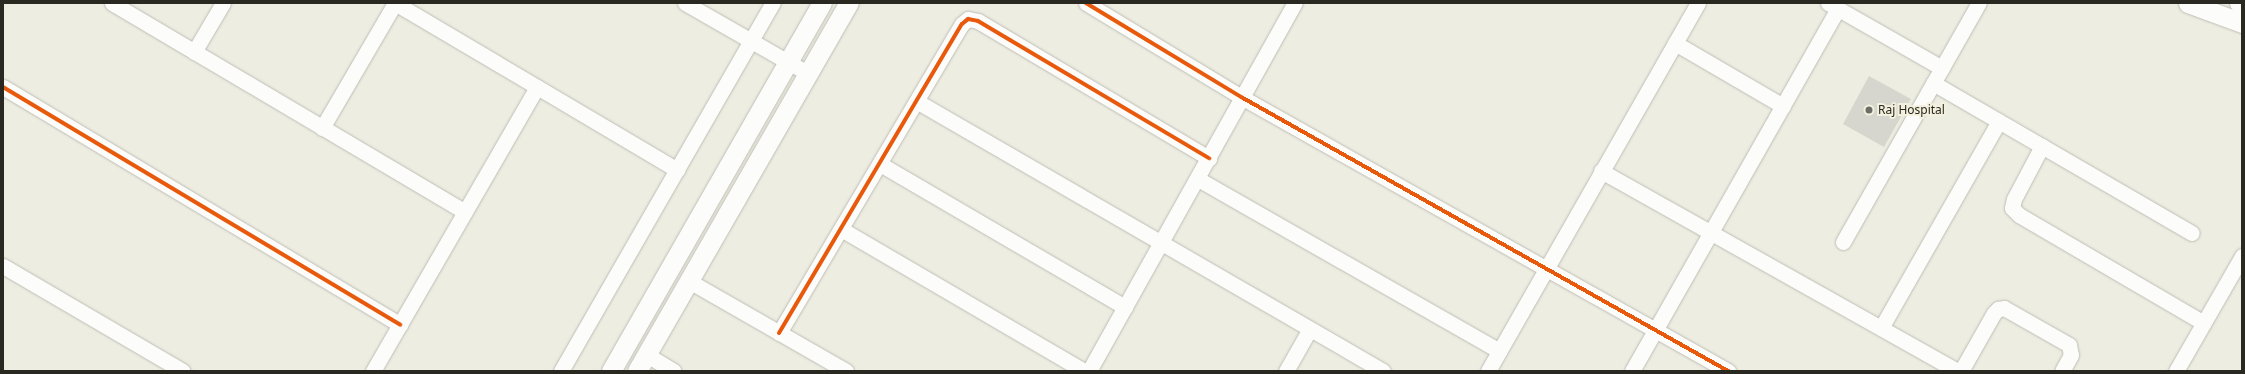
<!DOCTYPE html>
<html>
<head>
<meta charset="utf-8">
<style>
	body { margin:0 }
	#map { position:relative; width:2245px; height:374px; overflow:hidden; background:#eeede2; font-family:"Noto Sans",sans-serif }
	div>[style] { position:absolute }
	.building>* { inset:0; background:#d7d6ce }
	.roads { filter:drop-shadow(0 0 1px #bebdb4) drop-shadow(0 0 1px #bebdb4) }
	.minor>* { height:15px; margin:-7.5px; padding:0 7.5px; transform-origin:7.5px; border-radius:7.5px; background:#fcfcfb }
	.tertiary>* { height:19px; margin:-9.5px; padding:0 9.5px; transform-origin:9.5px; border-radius:9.5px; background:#fcfcfb }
	.cycleway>* { height:4px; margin:-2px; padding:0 2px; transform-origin:2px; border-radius:2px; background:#e8590c }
	.dots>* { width:11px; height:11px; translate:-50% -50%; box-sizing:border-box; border:2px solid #f3f1dd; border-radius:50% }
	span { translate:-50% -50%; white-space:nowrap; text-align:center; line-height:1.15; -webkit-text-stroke:4px #f3f1dd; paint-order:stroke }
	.poi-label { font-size:12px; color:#292821 }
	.left { translate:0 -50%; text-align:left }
	.frame { position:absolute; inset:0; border:4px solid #292821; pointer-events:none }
</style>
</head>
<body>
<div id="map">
	<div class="building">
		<div style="clip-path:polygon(1869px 76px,1911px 99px,1884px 147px,1843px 124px)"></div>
	</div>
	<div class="roads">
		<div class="minor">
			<div style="left:112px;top:3px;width:410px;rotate:30.6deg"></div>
			<div style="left:395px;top:3px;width:328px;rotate:30.6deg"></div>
			<div style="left:685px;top:3px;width:143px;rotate:29.8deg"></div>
			<div style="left:1086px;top:3px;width:184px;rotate:31.2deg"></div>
			<div style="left:1243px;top:98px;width:557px;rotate:29.37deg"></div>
			<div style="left:1828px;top:3px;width:131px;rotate:29.7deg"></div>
			<div style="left:1675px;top:43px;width:125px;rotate:30.3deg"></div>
			<div style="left:194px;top:52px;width:57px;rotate:-59.4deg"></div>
			<div style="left:1933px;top:83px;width:299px;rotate:30.1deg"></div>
			<div style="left:3px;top:87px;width:463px;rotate:30.9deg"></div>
			<div style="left:918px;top:102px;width:537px;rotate:30.05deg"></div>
			<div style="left:322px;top:128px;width:145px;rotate:-59.7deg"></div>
			<div style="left:2042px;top:146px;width:60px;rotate:117.8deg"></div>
			<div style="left:2014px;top:199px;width:9px;rotate:103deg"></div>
			<div style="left:2012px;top:208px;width:10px;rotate:45deg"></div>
			<div style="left:2019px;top:215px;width:214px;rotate:30.3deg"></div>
			<div style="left:880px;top:164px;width:284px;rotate:30.3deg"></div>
			<div style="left:1601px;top:171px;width:408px;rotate:29.3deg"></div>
			<div style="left:1198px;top:179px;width:347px;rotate:29.7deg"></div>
			<div style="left:841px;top:229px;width:281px;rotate:30.3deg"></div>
			<div style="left:1843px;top:242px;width:275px;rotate:-60.4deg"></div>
			<div style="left:3px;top:266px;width:208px;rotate:30.3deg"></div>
			<div style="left:689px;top:281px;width:181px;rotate:29.8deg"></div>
			<div style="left:1881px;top:328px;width:238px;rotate:-60.3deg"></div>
			<div style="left:779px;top:333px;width:359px;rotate:-59.4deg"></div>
			<div style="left:962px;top:24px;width:8px;rotate:-40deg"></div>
			<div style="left:968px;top:19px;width:10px;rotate:11deg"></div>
			<div style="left:978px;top:21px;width:269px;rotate:30.7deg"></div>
			<div style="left:647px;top:355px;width:31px;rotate:31deg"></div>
			<div style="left:373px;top:371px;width:328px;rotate:-60deg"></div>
			<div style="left:561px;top:371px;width:425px;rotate:-60.1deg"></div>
			<div style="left:1089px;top:371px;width:422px;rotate:-60.8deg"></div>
			<div style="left:1286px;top:371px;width:48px;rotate:-60.3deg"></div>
			<div style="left:1488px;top:371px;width:424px;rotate:-60.3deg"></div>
			<div style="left:1632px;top:371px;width:417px;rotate:-60.4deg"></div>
			<div style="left:1961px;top:371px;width:67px;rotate:-60.4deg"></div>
			<div style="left:1994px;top:313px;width:6px;rotate:-45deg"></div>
			<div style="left:1998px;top:309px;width:6px;rotate:-9deg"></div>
			<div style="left:2004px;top:308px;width:75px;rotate:29.6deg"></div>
			<div style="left:2069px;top:345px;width:10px;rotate:79deg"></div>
			<div style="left:2071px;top:355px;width:18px;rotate:119deg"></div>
			<div style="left:2176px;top:371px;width:133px;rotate:-60.1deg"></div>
		</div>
		<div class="tertiary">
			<div style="left:2188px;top:3px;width:58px;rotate:20.3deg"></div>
			<div style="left:2239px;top:3px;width:3px;rotate:18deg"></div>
			<div style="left:611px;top:371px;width:424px;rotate:-60.2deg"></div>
			<div style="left:637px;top:371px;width:425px;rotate:-60.1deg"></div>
		</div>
	</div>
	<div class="cycleway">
		<div style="left:1086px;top:3px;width:184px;rotate:31.2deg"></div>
		<div style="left:1243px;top:98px;width:557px;rotate:29.37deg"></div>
		<div style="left:3px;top:87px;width:463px;rotate:30.9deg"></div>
		<div style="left:779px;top:333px;width:359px;rotate:-59.4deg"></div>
		<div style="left:962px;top:24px;width:8px;rotate:-40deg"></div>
		<div style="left:968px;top:19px;width:10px;rotate:11deg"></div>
		<div style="left:978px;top:21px;width:269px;rotate:30.7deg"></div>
	</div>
	<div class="dots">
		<div style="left:1869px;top:110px;background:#6e6d65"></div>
	</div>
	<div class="poi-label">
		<span class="left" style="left:1878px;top:110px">Raj Hospital</span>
	</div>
	<div class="frame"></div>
</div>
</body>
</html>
